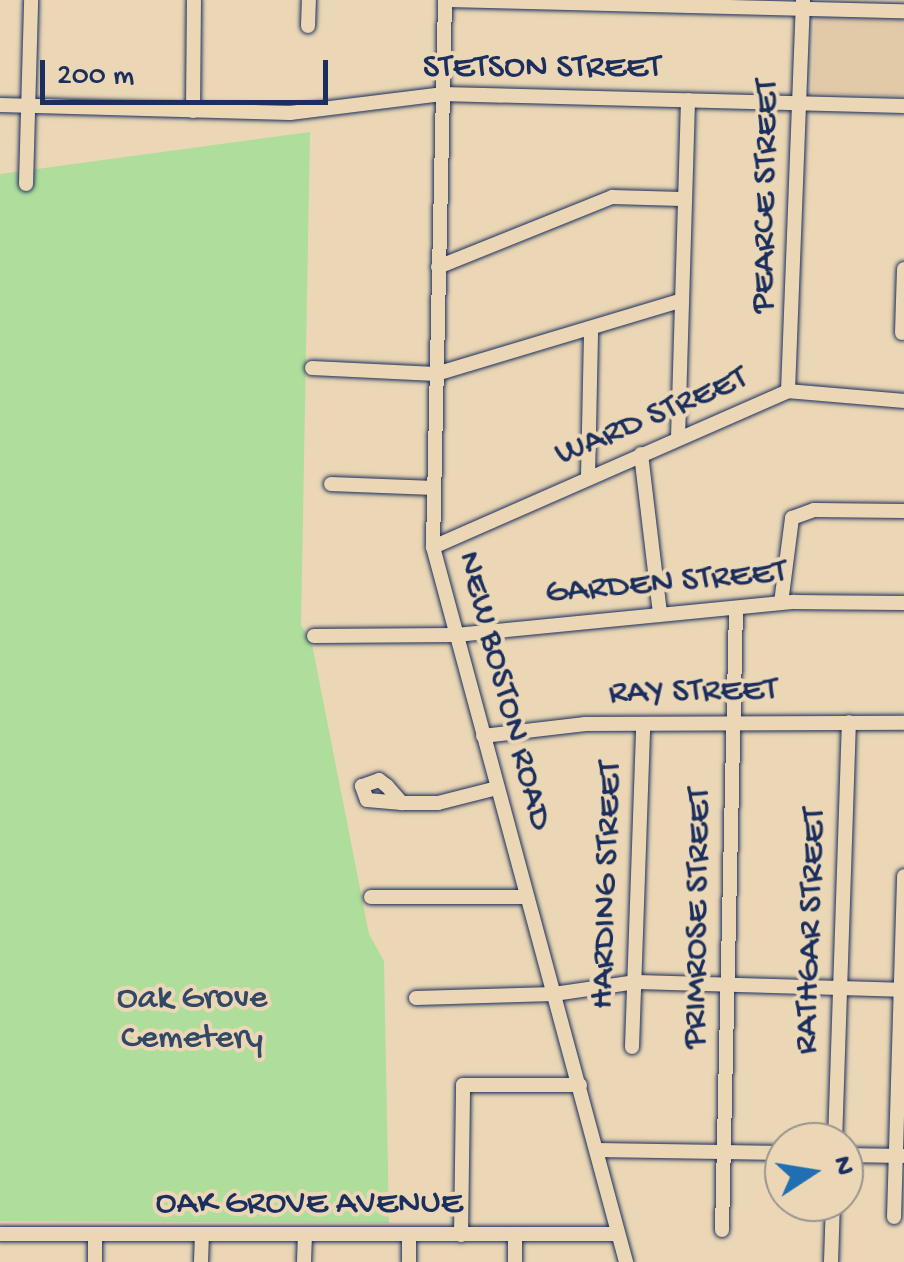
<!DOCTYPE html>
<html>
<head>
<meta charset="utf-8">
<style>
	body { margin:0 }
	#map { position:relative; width:904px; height:1262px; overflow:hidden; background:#ebd7b5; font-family:"Gochi Hand",sans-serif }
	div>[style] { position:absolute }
	.built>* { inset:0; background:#e2c9a8 }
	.green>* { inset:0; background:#afdd9c }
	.roads { filter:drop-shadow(0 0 2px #1b2f5e) drop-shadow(0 0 2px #1b2f5e) }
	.minor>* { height:14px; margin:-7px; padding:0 7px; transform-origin:7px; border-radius:7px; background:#ebd7b5 }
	span { translate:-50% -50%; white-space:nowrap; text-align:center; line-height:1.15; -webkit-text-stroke:8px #ebd7b5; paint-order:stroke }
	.street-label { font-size:35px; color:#1b2f5e }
	.park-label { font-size:35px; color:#314967 }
	.north { position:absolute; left:764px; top:1122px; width:100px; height:100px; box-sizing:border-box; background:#ebd7b5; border:2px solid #989492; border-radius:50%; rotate:78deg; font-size:28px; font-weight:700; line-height:40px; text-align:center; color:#1b2f5e }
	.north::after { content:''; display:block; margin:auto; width:35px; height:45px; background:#1f6fb2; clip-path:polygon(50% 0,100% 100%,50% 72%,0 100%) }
	.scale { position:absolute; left:40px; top:60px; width:288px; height:45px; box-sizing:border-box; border:5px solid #1b2f5e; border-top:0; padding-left:12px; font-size:30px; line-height:35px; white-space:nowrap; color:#1b2f5e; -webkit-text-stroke:8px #ebd7b5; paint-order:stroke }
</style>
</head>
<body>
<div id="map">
	<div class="built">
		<div style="clip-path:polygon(815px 16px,904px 19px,904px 96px,812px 93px)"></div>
	</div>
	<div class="green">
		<div style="clip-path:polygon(310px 132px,301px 625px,312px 644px,369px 934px,384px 961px,389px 1223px,0 1221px,0 174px)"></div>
	</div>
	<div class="roads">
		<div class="minor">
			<div style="left:445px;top:0;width:547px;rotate:91.26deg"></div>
			<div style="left:433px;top:547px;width:741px;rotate:74.89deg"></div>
			<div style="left:445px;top:0;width:459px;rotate:1.4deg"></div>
			<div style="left:308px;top:26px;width:26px;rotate:-88deg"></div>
			<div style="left:0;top:105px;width:290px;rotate:1.6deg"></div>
			<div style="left:290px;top:113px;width:153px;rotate:-7.1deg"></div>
			<div style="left:442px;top:94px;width:462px;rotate:1.5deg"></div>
			<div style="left:193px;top:111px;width:111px;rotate:-89.5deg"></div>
			<div style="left:26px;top:184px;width:184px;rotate:-88.4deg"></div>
			<div style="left:438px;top:267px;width:188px;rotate:-21.9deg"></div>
			<div style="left:612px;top:197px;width:70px;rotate:1.6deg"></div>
			<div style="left:902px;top:333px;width:64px;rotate:-88.2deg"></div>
			<div style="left:312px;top:368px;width:124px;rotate:2.8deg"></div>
			<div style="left:436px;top:374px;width:255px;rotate:-16.7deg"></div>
			<div style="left:788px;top:391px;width:391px;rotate:-87.8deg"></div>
			<div style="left:678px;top:438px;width:338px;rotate:-88.3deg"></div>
			<div style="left:641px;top:454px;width:161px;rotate:83.2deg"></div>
			<div style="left:588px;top:477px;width:149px;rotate:-88.8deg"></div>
			<div style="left:331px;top:484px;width:103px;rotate:2.2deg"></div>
			<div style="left:433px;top:547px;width:388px;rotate:-23.7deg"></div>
			<div style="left:788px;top:391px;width:116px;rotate:4.9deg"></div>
			<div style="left:781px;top:603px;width:86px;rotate:-82.6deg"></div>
			<div style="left:792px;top:518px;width:23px;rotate:-20deg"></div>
			<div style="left:814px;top:510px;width:90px;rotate:0.6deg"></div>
			<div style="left:314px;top:636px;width:142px;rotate:-0.4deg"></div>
			<div style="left:456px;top:635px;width:340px;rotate:-5.6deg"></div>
			<div style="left:794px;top:602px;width:110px;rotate:0.5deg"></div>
			<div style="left:483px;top:736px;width:103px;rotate:-6.7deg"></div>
			<div style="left:585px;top:724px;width:319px;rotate:-0.2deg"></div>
			<div style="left:379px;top:780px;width:10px;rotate:37deg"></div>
			<div style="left:387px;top:786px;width:23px;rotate:49deg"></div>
			<div style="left:402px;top:803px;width:35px;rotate:-175deg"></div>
			<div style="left:367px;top:800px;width:15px;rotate:-110deg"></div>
			<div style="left:362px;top:786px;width:18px;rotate:-19deg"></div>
			<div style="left:402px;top:803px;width:36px"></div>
			<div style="left:438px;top:803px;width:61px;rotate:-14.3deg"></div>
			<div style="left:371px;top:897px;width:156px"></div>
			<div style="left:416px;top:998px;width:138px;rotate:-1.7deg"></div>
			<div style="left:554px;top:994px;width:83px;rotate:-8.3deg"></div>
			<div style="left:636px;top:982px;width:265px;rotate:1.7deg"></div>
			<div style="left:632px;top:1047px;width:321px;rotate:-88deg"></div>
			<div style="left:835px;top:1142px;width:420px;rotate:-88.1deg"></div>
			<div style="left:597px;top:1150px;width:187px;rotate:0.9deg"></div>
			<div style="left:844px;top:1155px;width:59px;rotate:1deg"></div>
			<div style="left:894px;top:1217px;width:341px;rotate:-88.3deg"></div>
			<div style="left:722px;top:1230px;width:622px;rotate:-88.71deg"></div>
			<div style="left:0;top:1234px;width:617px"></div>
			<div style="left:461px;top:1235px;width:150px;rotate:-89.2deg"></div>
			<div style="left:463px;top:1085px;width:117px"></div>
			<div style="left:95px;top:1262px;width:27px;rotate:-90deg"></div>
			<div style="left:201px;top:1262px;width:27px;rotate:-88deg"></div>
			<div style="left:304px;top:1262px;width:27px;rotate:-88deg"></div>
			<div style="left:409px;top:1262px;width:27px;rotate:-90deg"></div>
			<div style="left:515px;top:1262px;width:28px;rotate:-90deg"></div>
			<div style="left:831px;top:1262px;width:60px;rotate:-88.1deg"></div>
		</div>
	</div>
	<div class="street-label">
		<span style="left:542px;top:69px">STETSON STREET</span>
		<span style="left:767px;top:196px;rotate:-89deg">PEARCE STREET</span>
		<span style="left:652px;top:418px;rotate:-23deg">WARD STREET</span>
		<span style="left:666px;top:584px;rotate:-5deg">GARDEN STREET</span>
		<span style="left:503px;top:691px;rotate:75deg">NEW BOSTON ROAD</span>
		<span style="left:693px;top:693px;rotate:-1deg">RAY STREET</span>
		<span style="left:608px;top:885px;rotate:-88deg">HARDING STREET</span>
		<span style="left:699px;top:918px;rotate:-89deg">PRIMROSE STREET</span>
		<span style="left:812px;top:931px;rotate:-88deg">RATHGAR STREET</span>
		<span style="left:309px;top:1205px">OAK GROVE AVENUE</span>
	</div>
	<div class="park-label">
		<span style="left:192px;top:1020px">Oak Grove<br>Cemetery</span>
	</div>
	<div class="north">N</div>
	<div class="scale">200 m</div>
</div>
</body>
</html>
